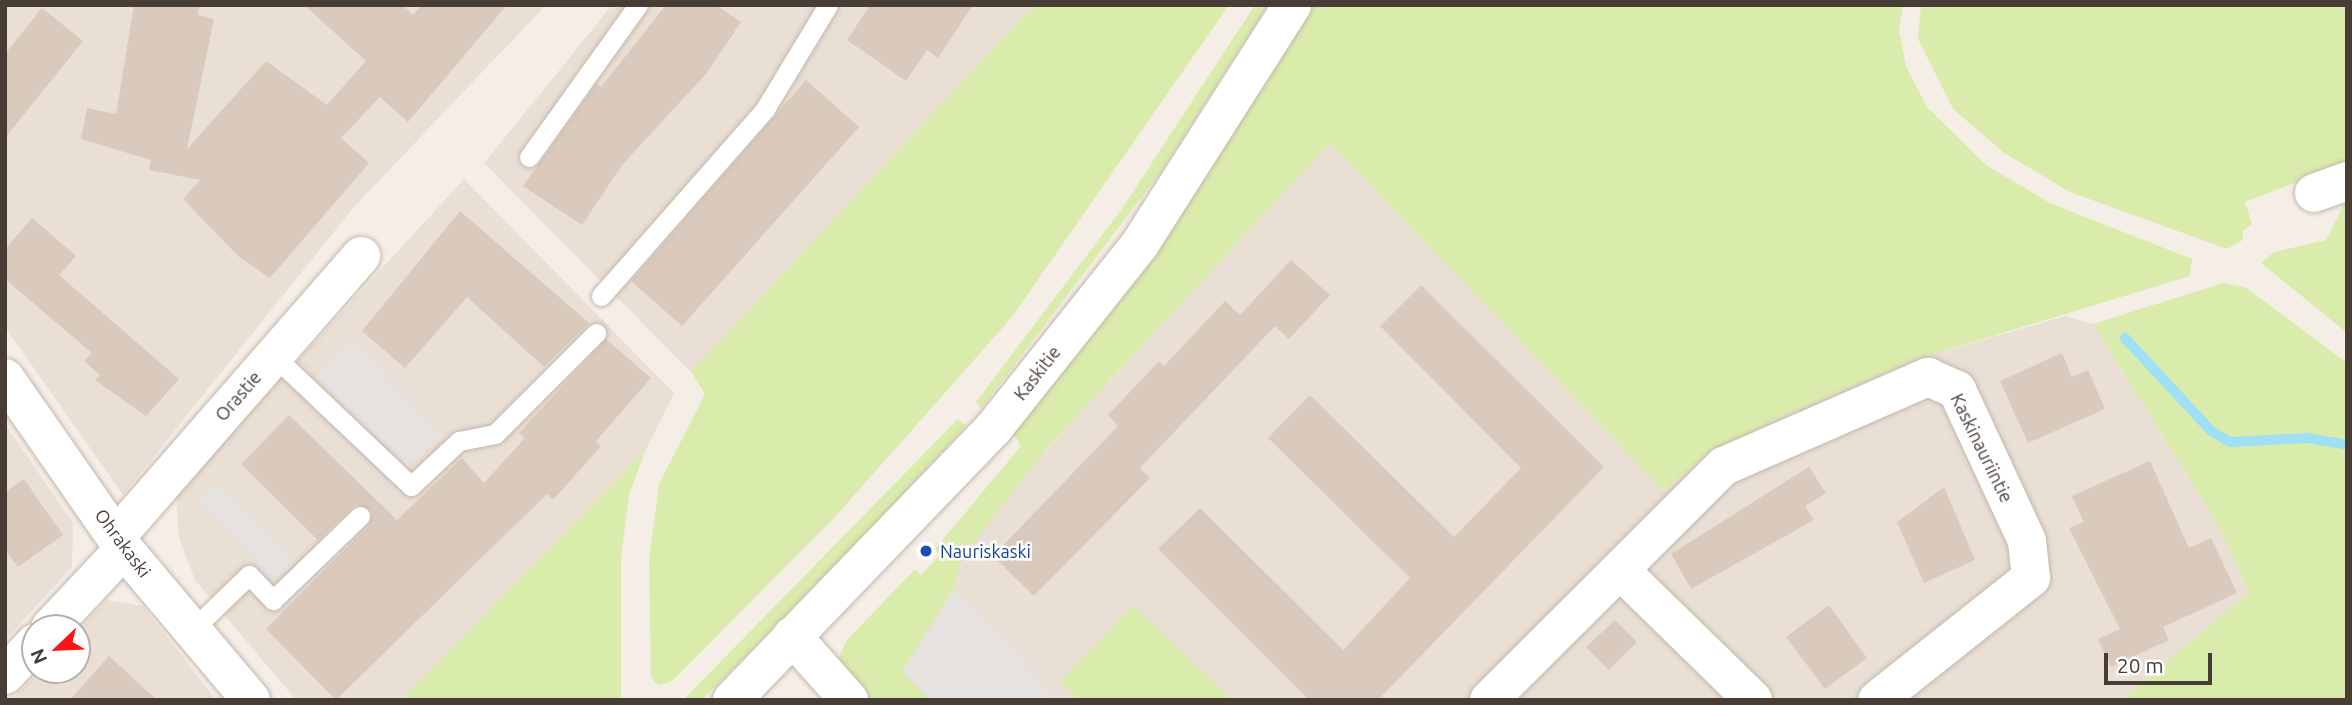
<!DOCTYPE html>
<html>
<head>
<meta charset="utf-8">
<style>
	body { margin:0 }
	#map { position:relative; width:2352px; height:705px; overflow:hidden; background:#f5eee7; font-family:Ubuntu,sans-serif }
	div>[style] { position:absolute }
	.residential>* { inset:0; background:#e9dfd4 }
	.green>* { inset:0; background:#daecac }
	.parking>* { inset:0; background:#e5e2df }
	.stream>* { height:10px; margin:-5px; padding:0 5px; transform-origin:5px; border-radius:5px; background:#9ee0f6 }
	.building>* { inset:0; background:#dacabe }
	.roads { filter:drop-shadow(0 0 2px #c4b7ab) drop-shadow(0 0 2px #c4b7ab) }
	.service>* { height:19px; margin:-9.5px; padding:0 9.5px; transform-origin:9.5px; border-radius:9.5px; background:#fff }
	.minor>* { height:38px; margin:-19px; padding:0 19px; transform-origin:19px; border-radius:19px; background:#fff }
	.tertiary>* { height:38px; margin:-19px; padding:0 19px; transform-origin:19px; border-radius:19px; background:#fff }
	.dots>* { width:19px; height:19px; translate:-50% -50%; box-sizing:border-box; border:4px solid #fff; border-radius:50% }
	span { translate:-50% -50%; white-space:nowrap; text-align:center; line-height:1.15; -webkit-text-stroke:5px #fff; paint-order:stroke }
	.street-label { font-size:18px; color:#483d35 }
	.transit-label { font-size:18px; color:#164399 }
	.left { translate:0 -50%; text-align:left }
	.frame { position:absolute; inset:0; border:7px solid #483d35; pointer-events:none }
	.north { position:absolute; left:21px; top:614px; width:70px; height:70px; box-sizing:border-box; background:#fff; border:2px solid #b6b1ae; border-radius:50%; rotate:247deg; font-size:19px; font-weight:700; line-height:28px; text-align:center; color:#483d35 }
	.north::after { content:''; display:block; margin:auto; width:24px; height:32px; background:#ff1317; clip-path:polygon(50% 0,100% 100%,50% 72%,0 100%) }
	.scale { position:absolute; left:2104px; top:653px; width:108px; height:32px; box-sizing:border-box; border:4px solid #483d35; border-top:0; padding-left:9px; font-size:21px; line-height:24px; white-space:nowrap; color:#483d35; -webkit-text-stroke:5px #fff; paint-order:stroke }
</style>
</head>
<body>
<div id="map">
	<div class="residential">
		<div style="clip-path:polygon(5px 5px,546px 5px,353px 208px,123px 495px,5px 327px)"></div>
		<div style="clip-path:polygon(612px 5px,1034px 5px,691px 372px,484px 163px)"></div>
		<div style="clip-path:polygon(1330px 143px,1664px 491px,1705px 456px,1775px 419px,1911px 361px,2065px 316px,2093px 324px,2219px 526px,2249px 592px,2122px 700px,876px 700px,844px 669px)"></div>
		<div style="clip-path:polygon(464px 179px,674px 393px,645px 451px,401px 700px,296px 700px,195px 580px,179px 538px,176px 493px)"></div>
		<div style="clip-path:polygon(5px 424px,73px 523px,72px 567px,5px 640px)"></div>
		<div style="clip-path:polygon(107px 600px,143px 606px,216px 700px,11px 700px,40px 670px,77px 670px,77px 632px)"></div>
	</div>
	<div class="green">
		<div style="clip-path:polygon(1034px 5px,1229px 5px,1012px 317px,836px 516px,671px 682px,658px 685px,651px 677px,649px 560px,659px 484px,705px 394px,691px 372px)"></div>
		<div style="clip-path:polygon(1255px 5px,1268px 5px,1160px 173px,981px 409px,976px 402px,1121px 210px)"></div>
		<div style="clip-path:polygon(1309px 5px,1903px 5px,1899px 30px,1906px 66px,1927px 107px,1986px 165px,2050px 203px,2192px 259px,2190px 276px,1911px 361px,1775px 419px,1705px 456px,1664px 491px,1330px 143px,1043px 453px,961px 559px,954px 588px,902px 672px,931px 700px,869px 700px,835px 668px,846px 641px,915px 569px,921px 575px,940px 555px,935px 549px,1021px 446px,1011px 429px)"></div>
		<div style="clip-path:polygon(1921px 5px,2347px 5px,2347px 163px,2245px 202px,2252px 224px,2243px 231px,2243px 240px,2227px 249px,2070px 192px,2004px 153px,1953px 109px,1918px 39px)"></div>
		<div style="clip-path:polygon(2347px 198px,2347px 333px,2261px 263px,2274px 252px,2326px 240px)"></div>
		<div style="clip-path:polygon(2223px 283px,2245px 287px,2347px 363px,2347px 700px,2122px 700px,2249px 592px,2219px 526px,2093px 324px)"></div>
		<div style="clip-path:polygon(958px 419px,966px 426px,876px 523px,702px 700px,683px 700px)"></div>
		<div style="clip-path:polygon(645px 451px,629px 495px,621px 558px,621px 700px,401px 700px)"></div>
		<div style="clip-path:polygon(1133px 605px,1232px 700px,1078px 700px,1060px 682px)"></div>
	</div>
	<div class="parking">
		<div style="clip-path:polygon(353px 341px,442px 435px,405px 470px,316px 377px)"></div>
		<div style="clip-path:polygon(216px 482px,294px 562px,275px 581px,197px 501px)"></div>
		<div style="clip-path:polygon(954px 588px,1024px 660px,1052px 700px,931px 700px,902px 672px)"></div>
	</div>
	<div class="stream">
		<div style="left:2125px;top:338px;width:127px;rotate:47.2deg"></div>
		<div style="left:2211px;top:431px;width:22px;rotate:30deg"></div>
		<div style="left:2230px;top:442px;width:78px;rotate:-2.9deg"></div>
		<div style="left:2308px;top:438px;width:40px;rotate:10deg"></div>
	</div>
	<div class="building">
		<div style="clip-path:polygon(134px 5px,200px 5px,197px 15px,214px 19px,187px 149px,266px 61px,327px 105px,366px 61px,304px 5px,403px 5px,413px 15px,422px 5px,507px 5px,408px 122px,380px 97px,341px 138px,369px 163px,270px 278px,239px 257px,183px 199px,200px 180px,149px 170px,151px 160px,81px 139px,87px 108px,116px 114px)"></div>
		<div style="clip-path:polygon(666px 5px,716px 5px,741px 22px,706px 74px,622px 165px,582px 225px,523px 186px,596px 84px,601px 87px)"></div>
		<div style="clip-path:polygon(870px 5px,973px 5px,938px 58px,927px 50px,906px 81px,847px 40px)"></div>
		<div style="clip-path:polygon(42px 8px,83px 41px,5px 138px,5px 54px)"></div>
		<div style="clip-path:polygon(806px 80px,859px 127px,682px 326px,631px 281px)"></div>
		<div style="clip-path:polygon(460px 211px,589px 323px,544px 367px,467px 297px,405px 368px,362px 331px)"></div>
		<div style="clip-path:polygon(32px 218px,76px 256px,59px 275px,179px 379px,146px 416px,95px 380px,100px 375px,84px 361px,92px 353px,5px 279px,5px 249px)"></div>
		<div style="clip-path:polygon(1291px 260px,1330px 295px,1289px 339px,1275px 326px,1140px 468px,1150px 478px,1034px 596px,993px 556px,1118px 426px,1108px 415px,1159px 361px,1164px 366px,1225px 301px,1240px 315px)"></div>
		<div style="clip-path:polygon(1421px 285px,1604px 467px,1378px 700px,1309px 700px,1158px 549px,1200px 508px,1343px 650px,1410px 578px,1268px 438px,1310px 395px,1454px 537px,1521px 468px,1380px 326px)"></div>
		<div style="clip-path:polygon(606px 339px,651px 378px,596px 441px,601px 446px,553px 500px,547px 494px,336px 700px,266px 629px,369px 525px,372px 512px,356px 504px,318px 540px,241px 464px,289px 415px,397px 520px,462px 458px,484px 483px,525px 438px,519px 433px)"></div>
		<div style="clip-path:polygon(2062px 353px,2072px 377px,2088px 370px,2105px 409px,2028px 443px,2000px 381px)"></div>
		<div style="clip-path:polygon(2150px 461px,2189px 548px,2211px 538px,2237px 593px,2163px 627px,2169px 640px,2111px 667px,2098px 639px,2120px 629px,2069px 528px,2084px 522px,2072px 496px)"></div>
		<div style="clip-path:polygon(1809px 467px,1826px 493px,1805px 506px,1814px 520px,1691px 589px,1671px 554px)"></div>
		<div style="clip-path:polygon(24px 479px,63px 535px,18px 567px,5px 550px,5px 492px)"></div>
		<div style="clip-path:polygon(1944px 487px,1975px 560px,1924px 583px,1897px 522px)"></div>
		<div style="clip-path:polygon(1829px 605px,1867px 658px,1825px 689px,1786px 637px)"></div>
		<div style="clip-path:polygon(1615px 620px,1637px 642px,1609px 670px,1586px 647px)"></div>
		<div style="clip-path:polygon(109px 656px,157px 700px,70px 700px)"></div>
	</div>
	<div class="roads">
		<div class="service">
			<div style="left:529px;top:157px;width:187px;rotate:-54.4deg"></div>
			<div style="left:601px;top:296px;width:249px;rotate:-48.7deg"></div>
			<div style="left:765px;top:109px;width:122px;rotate:-58.8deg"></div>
			<div style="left:274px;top:356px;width:189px;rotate:43.5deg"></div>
			<div style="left:411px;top:486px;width:66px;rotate:-43.2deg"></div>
			<div style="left:459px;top:441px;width:37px;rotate:-11deg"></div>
			<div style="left:495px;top:434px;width:143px;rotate:-45deg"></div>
			<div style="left:193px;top:629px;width:78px;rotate:-44deg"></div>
			<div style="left:249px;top:575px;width:35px;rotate:46deg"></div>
			<div style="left:273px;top:600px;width:121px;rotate:-44deg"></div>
		</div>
		<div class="minor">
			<div style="left:2314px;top:193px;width:35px;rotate:-20deg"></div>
			<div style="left:5px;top:378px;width:208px;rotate:55.2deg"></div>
			<div style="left:124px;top:549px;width:197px;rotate:49.9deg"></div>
			<div style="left:116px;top:537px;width:373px;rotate:-48.9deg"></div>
			<div style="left:1620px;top:570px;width:186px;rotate:44.3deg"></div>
			<div style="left:50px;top:628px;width:108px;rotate:-46.9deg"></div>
			<div style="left:792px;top:636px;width:86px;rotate:48.3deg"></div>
			<div style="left:5px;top:675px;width:44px;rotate:-46.8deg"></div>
			<div style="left:1489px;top:700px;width:332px;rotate:-44.9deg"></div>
			<div style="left:1724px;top:466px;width:223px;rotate:-23.6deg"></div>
			<div style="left:1928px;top:377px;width:32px;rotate:24deg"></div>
			<div style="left:1957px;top:390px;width:166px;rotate:65.1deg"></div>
			<div style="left:2027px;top:541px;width:37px;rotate:84deg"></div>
			<div style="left:2031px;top:578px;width:196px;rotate:141.6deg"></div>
		</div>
		<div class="tertiary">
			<div style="left:732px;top:700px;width:376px;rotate:-46.1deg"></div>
			<div style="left:993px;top:429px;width:236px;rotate:-51.5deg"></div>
			<div style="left:1140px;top:244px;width:283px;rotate:-57.5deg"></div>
		</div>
	</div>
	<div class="dots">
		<div style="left:926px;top:551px;background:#1a4fb4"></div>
	</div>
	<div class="street-label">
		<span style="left:1037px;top:373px;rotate:-52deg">Kaskitie</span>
		<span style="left:238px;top:396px;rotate:-49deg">Orastie</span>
		<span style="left:1982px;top:448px;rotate:64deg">Kaskinauriintie</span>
		<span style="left:123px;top:543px;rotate:53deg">Ohrakaski</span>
	</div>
	<div class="transit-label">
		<span class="left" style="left:940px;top:551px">Nauriskaski</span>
	</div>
	<div class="frame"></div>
	<div class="north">N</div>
	<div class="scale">20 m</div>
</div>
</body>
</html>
